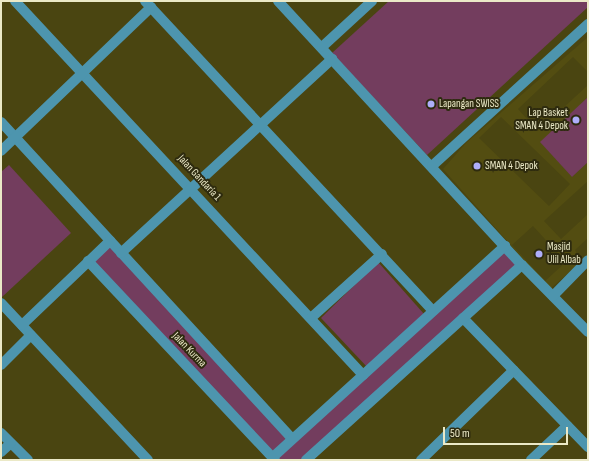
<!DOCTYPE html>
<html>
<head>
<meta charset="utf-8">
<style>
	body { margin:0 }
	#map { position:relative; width:589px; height:461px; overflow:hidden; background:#4a4511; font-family:"Sofia Sans Condensed",sans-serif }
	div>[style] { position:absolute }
	.built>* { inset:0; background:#534d11 }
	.green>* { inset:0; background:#733d5e }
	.minor>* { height:10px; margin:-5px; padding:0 5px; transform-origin:5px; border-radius:5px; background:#4d95ae }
	.dots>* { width:11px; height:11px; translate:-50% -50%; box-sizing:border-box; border:2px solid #2e2b0f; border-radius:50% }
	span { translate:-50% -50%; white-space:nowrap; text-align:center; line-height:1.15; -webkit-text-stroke:4px #2e2b0f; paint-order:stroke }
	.poi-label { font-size:11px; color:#ebe9c7 }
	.left { translate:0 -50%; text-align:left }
	.right { translate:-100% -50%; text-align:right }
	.street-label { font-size:11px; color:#ebe9c7 }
	.frame { position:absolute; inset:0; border:2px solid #ebe9c7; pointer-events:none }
	.scale { position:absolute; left:443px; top:427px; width:125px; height:18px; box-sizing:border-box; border:2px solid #ebe9c7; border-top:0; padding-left:5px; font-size:12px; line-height:14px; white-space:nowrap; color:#ebe9c7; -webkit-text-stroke:3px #2e2b0f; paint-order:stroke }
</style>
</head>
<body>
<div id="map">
	<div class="built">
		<div style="clip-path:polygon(evenodd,588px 37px,588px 72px,573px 57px,518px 109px,538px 131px,588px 85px,588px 97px,541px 142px,572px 177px,588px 162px,588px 181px,544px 221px,561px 239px,588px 214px,588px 238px,575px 250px,581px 262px,550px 289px,443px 169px,466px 143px,588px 37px,501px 117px,570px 184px,549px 206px,479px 138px,501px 117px,588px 37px,533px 226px,566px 262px,545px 281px,512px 245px,533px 226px)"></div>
	</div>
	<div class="green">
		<div style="clip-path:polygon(389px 1px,588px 1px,588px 7px,427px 155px,332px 53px)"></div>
		<div style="clip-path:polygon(588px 97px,588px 162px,572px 177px,540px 142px)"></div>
		<div style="clip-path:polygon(9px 165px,71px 233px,2px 297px,1px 172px)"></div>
		<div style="clip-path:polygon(110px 241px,292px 439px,505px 246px,522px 265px,306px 460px,275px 460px,88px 261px)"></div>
		<div style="clip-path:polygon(378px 262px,424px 314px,368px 368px,321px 318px)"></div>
	</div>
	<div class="minor">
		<div style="left:15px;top:1px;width:511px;rotate:47.06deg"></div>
		<div style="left:145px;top:1px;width:423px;rotate:47.1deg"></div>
		<div style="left:278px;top:1px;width:359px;rotate:47.3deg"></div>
		<div style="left:522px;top:265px;width:94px;rotate:45.4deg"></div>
		<div style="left:322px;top:47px;width:68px;rotate:-42.6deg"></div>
		<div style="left:1px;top:122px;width:430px;rotate:47.4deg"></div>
		<div style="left:1px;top:151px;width:208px;rotate:-43.8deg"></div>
		<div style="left:432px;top:166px;width:211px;rotate:-42.3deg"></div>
		<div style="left:121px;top:253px;width:287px;rotate:-42.6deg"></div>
		<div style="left:88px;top:261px;width:273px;rotate:46.8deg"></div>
		<div style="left:553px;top:296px;width:50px;rotate:-45.8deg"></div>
		<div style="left:1px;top:303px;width:215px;rotate:46.9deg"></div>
		<div style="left:312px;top:317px;width:94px;rotate:-42deg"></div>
		<div style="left:463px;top:318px;width:180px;rotate:45.9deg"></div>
		<div style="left:22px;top:325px;width:122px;rotate:-43.7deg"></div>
		<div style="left:1px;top:365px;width:42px;rotate:-45deg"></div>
		<div style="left:1px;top:433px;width:38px;rotate:45deg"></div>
		<div style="left:1px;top:452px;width:13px;rotate:-42deg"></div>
		<div style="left:273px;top:457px;width:314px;rotate:-42.3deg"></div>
		<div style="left:306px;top:460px;width:291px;rotate:-42.1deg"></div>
		<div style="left:421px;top:460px;width:129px;rotate:-44.1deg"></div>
		<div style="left:531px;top:460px;width:50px;rotate:-43.4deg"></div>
	</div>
	<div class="dots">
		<div style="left:431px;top:104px;background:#aeaefa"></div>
		<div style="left:576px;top:120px;background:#aeaefa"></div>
		<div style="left:477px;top:166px;background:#aeaefa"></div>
		<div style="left:539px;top:254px;background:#aeaefa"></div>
	</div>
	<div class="poi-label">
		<span class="left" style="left:439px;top:104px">Lapangan SWISS</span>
		<span class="right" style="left:568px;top:120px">Lap Basket<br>SMAN 4 Depok</span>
		<span class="left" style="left:485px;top:166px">SMAN 4 Depok</span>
		<span class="left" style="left:547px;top:254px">Masjid<br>Ulil Albab</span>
	</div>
	<div class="street-label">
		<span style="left:199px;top:178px;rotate:47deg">Jalan Gandaria 1</span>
		<span style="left:189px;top:350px;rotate:46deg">Jalan Kurma</span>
	</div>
	<div class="frame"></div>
	<div class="scale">50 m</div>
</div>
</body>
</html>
